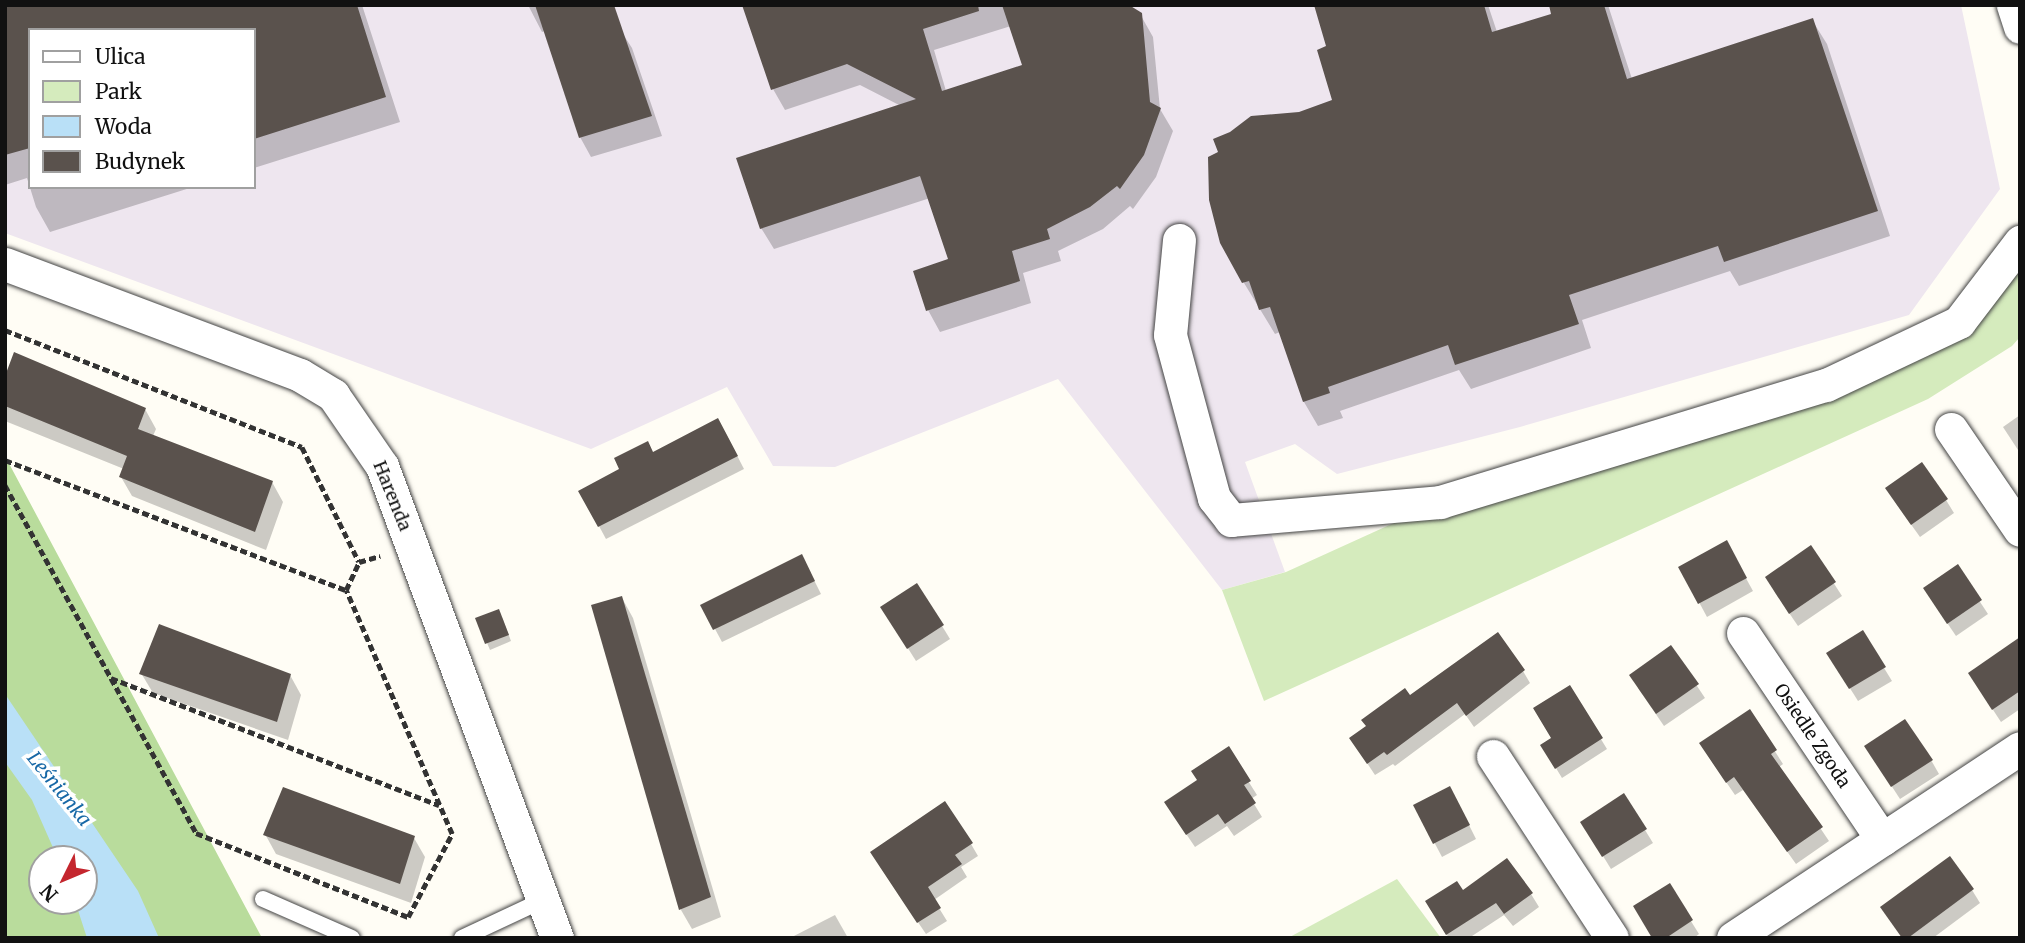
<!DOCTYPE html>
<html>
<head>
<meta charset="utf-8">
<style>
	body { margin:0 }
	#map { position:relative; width:2025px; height:943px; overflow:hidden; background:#fffdf5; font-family:Merriweather,serif }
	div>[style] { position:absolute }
	.industrial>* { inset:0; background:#eee6ef }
	.green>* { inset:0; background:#d5ebbd }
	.forest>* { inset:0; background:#b9dc9c }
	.water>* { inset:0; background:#b9e0f7 }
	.shadow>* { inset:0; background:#0003 }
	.building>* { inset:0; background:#5a524d }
	.path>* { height:4.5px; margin-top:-2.25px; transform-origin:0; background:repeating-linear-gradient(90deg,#333 0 7px,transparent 0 10.5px) }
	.roads { filter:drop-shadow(0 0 2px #444) drop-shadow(0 0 2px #444) }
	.lane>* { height:16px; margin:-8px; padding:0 8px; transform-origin:8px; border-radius:8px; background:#fff }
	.street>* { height:33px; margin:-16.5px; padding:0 16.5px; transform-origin:16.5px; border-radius:16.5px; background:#fff }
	span { translate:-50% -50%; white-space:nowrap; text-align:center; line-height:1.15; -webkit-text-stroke:7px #fff; paint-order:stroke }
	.street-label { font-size:18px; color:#111 }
	.water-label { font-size:19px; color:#1768a6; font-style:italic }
	.frame { position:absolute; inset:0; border:7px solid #111; pointer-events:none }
	.legend { position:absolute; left:28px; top:28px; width:228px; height:161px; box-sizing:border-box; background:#fff; border:2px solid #a0a0a0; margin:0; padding:9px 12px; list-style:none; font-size:21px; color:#111 }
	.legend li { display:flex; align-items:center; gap:14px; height:35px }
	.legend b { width:35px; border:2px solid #a0a0a0 }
	.north { position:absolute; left:28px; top:845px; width:70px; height:70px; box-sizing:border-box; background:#fff; border:2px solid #a0a0a0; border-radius:50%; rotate:227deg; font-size:19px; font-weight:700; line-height:28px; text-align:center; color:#111 }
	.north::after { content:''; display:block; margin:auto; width:24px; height:32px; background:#c4262e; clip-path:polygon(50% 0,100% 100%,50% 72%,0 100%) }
</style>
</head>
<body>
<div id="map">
	<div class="industrial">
		<div style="clip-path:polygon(evenodd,5px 5px,1961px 5px,2000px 189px,1909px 315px,1520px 427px,1337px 474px,1295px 444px,1245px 462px,1285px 572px,1222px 590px,1058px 379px,835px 467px,773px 466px,727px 387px,591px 449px,5px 233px,5px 5px,30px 30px,254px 30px,254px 187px,30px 187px,30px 30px)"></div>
	</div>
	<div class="green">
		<div style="clip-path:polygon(2020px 242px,2020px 337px,2012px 346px,1928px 399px,1264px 701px,1222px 590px,1286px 572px,1440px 502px,1958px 322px)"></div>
		<div style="clip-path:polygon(1397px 879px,1441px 938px,1288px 938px)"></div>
	</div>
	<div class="forest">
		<div style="clip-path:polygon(evenodd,5px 456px,262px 938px,5px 938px,5px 456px,42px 859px,84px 859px,84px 901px,42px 901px,42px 859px)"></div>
	</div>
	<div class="water">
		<div style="clip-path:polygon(5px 694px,138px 891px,159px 938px,87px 938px,75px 901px,84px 901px,84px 859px,58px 859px,32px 800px,5px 762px)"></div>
	</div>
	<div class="shadow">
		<div style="clip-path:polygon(5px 5px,362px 5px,400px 122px,254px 168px,254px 30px,30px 30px,30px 187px,193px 187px,50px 232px,36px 207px,27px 178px,5px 185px)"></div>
		<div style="clip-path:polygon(528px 5px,604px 5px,632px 48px,662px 136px,591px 157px,580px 137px,545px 31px,542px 32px)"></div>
		<div style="clip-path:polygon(evenodd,744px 5px,1125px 5px,1140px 14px,1153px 37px,1160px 109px,1173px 131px,1156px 177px,1133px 209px,1130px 206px,1103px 229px,1058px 251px,1061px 261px,1023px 273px,1031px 303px,940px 332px,928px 310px,951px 260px,930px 198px,774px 249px,761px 228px,901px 106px,860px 85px,785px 110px,773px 89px,744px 5px,1011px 26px,1024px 66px,946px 91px,934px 50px,1011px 26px)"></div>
		<div style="clip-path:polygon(1321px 5px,1488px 5px,1497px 32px,1553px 15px,1550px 5px,1608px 5px,1632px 79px,1812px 20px,1827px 44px,1890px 236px,1739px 286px,1730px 271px,1582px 320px,1591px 348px,1471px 389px,1459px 370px,1340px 411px,1343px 418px,1318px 426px,1304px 402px,1280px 332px,1275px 334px,1244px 283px,1299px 114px,1334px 101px)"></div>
		<div style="clip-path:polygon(5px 377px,145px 409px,156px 429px,153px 436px,272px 482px,283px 502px,266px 550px,132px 496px,121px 477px,124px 469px,5px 421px)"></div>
		<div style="clip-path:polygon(2020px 415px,2020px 453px,2003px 427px)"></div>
		<div style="clip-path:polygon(725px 432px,744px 469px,606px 539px,580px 491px,653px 454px)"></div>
		<div style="clip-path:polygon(1946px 500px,1954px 513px,1920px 537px,1895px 502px)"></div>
		<div style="clip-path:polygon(1726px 542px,1753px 591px,1707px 617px,1680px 567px)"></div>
		<div style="clip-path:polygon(1811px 548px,1842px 596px,1798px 626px,1774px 591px)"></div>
		<div style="clip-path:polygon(1957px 567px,1988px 614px,1956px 636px,1933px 602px)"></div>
		<div style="clip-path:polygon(809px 570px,821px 594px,722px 642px,715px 629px)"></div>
		<div style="clip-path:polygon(917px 585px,950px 639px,916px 661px,890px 620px)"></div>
		<div style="clip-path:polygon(622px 598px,633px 618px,721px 917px,692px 929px,681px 910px,593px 606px)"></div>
		<div style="clip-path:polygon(502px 617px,511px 641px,490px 650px,477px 619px)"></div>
		<div style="clip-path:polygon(1862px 632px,1892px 681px,1858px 701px,1836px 666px)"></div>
		<div style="clip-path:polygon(2020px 639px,2020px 709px,2001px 722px,1978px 687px)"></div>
		<div style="clip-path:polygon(1671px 647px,1705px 698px,1664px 726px,1638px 688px)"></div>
		<div style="clip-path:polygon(1523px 671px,1530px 683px,1474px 727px,1465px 714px,1395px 766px,1393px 764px,1375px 775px,1359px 751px,1409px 697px)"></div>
		<div style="clip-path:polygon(141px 673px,290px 675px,301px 695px,288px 740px,153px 693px)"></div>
		<div style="clip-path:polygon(1569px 687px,1607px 749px,1562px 778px,1542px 745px,1552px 739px)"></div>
		<div style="clip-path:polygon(1749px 711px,1783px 764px,1779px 767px,1829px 841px,1796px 864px,1743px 790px,1735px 795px,1709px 757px)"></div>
		<div style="clip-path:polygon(1228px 749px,1257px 795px,1251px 799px,1262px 817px,1234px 836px,1227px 826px,1195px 847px,1174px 816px)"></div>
		<div style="clip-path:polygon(1874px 759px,1931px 760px,1939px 774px,1900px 799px)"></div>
		<div style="clip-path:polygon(1457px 801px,1476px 839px,1442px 857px,1415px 806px)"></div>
		<div style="clip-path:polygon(1645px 830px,1653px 843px,1611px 869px,1590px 835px)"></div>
		<div style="clip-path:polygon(265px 834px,414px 838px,425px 857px,411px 903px,276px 854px)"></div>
		<div style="clip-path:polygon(971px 844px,978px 856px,961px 867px,967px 877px,934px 900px,947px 921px,926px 934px,879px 865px)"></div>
		<div style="clip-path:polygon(1669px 886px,1699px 934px,1694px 938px,1654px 938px)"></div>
		<div style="clip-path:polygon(1972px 890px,1980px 903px,1933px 938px,1902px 938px)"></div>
		<div style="clip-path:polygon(1462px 893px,1531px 894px,1539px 907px,1513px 926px,1504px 915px,1469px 938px,1449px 938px,1434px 915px)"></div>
		<div style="clip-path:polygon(835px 915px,848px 938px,790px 938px)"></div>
	</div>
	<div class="building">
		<div style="clip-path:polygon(5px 5px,357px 5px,386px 97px,254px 139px,254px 30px,30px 30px,30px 148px,5px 155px)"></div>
		<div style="clip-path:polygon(535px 5px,614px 5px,652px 116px,579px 138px)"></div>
		<div style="clip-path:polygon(742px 5px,978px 5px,979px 11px,923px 29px,942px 91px,1022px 65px,1002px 5px,1129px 5px,1142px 13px,1150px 102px,1161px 108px,1144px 155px,1120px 189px,1117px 186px,1090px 207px,1047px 229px,1050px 239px,1012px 251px,1020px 281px,926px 311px,913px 271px,948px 259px,920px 176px,760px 229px,736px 158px,916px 99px,847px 64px,771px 90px)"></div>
		<div style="clip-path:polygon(1314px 5px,1484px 5px,1492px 32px,1551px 14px,1549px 5px,1604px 5px,1627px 79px,1813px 18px,1878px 211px,1724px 262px,1718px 246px,1569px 295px,1579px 324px,1455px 365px,1448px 345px,1328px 387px,1330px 393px,1303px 402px,1270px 307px,1259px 310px,1249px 281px,1242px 283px,1220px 243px,1209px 200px,1208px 157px,1218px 152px,1213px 139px,1230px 132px,1251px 116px,1299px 112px,1332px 100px,1317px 50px,1326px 46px)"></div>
		<div style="clip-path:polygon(14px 352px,146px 408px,138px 429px,273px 481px,255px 532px,119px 477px,127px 456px,5px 406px,5px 376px)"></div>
		<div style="clip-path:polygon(718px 418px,738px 456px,598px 527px,578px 491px,619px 469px,614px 458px,648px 441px,653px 452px)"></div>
		<div style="clip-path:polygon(1922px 462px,1948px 499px,1911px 525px,1885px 488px)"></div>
		<div style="clip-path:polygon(1727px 540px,1747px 578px,1698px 604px,1678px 567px)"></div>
		<div style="clip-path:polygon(1811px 545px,1836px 582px,1789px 614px,1765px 577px)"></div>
		<div style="clip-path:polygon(802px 554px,815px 581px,713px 630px,700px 605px)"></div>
		<div style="clip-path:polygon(1958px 564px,1982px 600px,1947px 624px,1923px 588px)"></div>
		<div style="clip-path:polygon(917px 583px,944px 625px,907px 649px,880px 607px)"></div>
		<div style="clip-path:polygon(622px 596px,711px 897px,679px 910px,591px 605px)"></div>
		<div style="clip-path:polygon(499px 609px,509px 635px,485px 644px,475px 618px)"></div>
		<div style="clip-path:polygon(159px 624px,291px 674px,277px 722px,139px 674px)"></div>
		<div style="clip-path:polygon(1863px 630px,1886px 667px,1849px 689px,1826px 653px)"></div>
		<div style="clip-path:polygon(1498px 632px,1525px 670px,1466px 716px,1457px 703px,1387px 755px,1384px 752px,1367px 764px,1349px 738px,1366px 726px,1361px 720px,1405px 688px,1410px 695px)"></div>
		<div style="clip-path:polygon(2020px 637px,2020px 691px,1992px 710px,1968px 673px)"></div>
		<div style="clip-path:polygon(1671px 645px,1699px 684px,1656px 714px,1629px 675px)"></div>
		<div style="clip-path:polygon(1570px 685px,1603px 738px,1555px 769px,1540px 745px,1551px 738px,1533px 708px)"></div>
		<div style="clip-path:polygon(1750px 709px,1777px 750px,1771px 754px,1823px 827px,1787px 852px,1734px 777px,1726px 783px,1699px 743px)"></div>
		<div style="clip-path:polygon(1905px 719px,1933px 760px,1891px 787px,1864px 746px)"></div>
		<div style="clip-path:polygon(1229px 746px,1251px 781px,1244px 785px,1256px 803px,1225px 824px,1218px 814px,1186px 835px,1164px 802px,1197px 780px,1191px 771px)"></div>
		<div style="clip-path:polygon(1450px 786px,1470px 825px,1433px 844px,1413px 805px)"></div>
		<div style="clip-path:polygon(283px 787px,415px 836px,400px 884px,263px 835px)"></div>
		<div style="clip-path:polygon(1624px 793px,1647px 829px,1602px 857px,1580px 822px)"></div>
		<div style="clip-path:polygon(945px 801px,973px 843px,955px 855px,962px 864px,928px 887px,941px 908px,917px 923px,870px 852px)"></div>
		<div style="clip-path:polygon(1950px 856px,1974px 889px,1908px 938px,1902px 938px,1880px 907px)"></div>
		<div style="clip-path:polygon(1507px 858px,1533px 893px,1504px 914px,1496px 903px,1446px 935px,1425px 901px,1457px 881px,1463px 890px)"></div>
		<div style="clip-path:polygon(1670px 883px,1693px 920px,1666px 938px,1652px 938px,1633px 906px)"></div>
	</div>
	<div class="path">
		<div style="left:5px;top:330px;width:319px;rotate:21.5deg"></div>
		<div style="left:302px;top:447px;width:128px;rotate:63.6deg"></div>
		<div style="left:5px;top:460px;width:365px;rotate:20.9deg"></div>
		<div style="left:5px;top:485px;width:397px;rotate:61.2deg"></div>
		<div style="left:196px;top:833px;width:228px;rotate:21.6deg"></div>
		<div style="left:408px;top:917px;width:94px;rotate:-62.1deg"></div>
		<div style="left:452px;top:834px;width:266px;rotate:-113.5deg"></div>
		<div style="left:346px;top:590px;width:31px;rotate:-65deg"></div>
		<div style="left:359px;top:562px;width:22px;rotate:-16deg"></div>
		<div style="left:111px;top:678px;width:352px;rotate:21.2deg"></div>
	</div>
	<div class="roads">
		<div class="lane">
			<div style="left:263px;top:899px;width:97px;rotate:23.7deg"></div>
			<div style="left:462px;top:938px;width:89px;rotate:-25.1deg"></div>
		</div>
		<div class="street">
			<div style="left:2013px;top:5px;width:23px;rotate:72deg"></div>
			<div style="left:1179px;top:240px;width:95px;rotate:95.4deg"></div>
			<div style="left:1170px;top:335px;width:169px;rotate:74.9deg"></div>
			<div style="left:1214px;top:498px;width:28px;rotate:52deg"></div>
			<div style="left:1231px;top:520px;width:210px;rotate:-4.9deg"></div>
			<div style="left:1440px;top:502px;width:403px;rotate:-16.9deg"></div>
			<div style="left:1826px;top:385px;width:147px;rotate:-25.3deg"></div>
			<div style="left:1959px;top:322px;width:101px;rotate:-52.7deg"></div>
			<div style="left:5px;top:264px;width:315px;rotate:20.6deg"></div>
			<div style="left:300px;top:375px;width:39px;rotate:31deg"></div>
			<div style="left:333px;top:395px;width:86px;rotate:55.4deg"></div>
			<div style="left:382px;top:466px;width:503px;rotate:69.66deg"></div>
			<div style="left:1951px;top:429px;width:122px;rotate:55.7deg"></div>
			<div style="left:1743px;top:633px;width:249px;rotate:56deg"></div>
			<div style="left:1493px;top:756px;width:217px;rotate:56.8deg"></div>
			<div style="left:1733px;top:938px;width:344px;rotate:-33.5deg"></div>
		</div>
	</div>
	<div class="street-label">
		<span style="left:392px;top:496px;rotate:68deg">Harenda</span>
		<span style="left:1812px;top:736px;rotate:56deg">Osiedle Zgoda</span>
	</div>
	<div class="water-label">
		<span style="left:59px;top:789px;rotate:51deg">Leśnianka</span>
	</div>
	<div class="frame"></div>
	<ul class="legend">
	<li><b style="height:9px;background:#fff"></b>Ulica</li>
	<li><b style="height:19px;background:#d5ebbd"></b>Park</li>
	<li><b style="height:19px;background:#b9e0f7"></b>Woda</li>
	<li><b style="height:19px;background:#5a524d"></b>Budynek</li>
	</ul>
	<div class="north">N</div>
</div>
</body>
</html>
